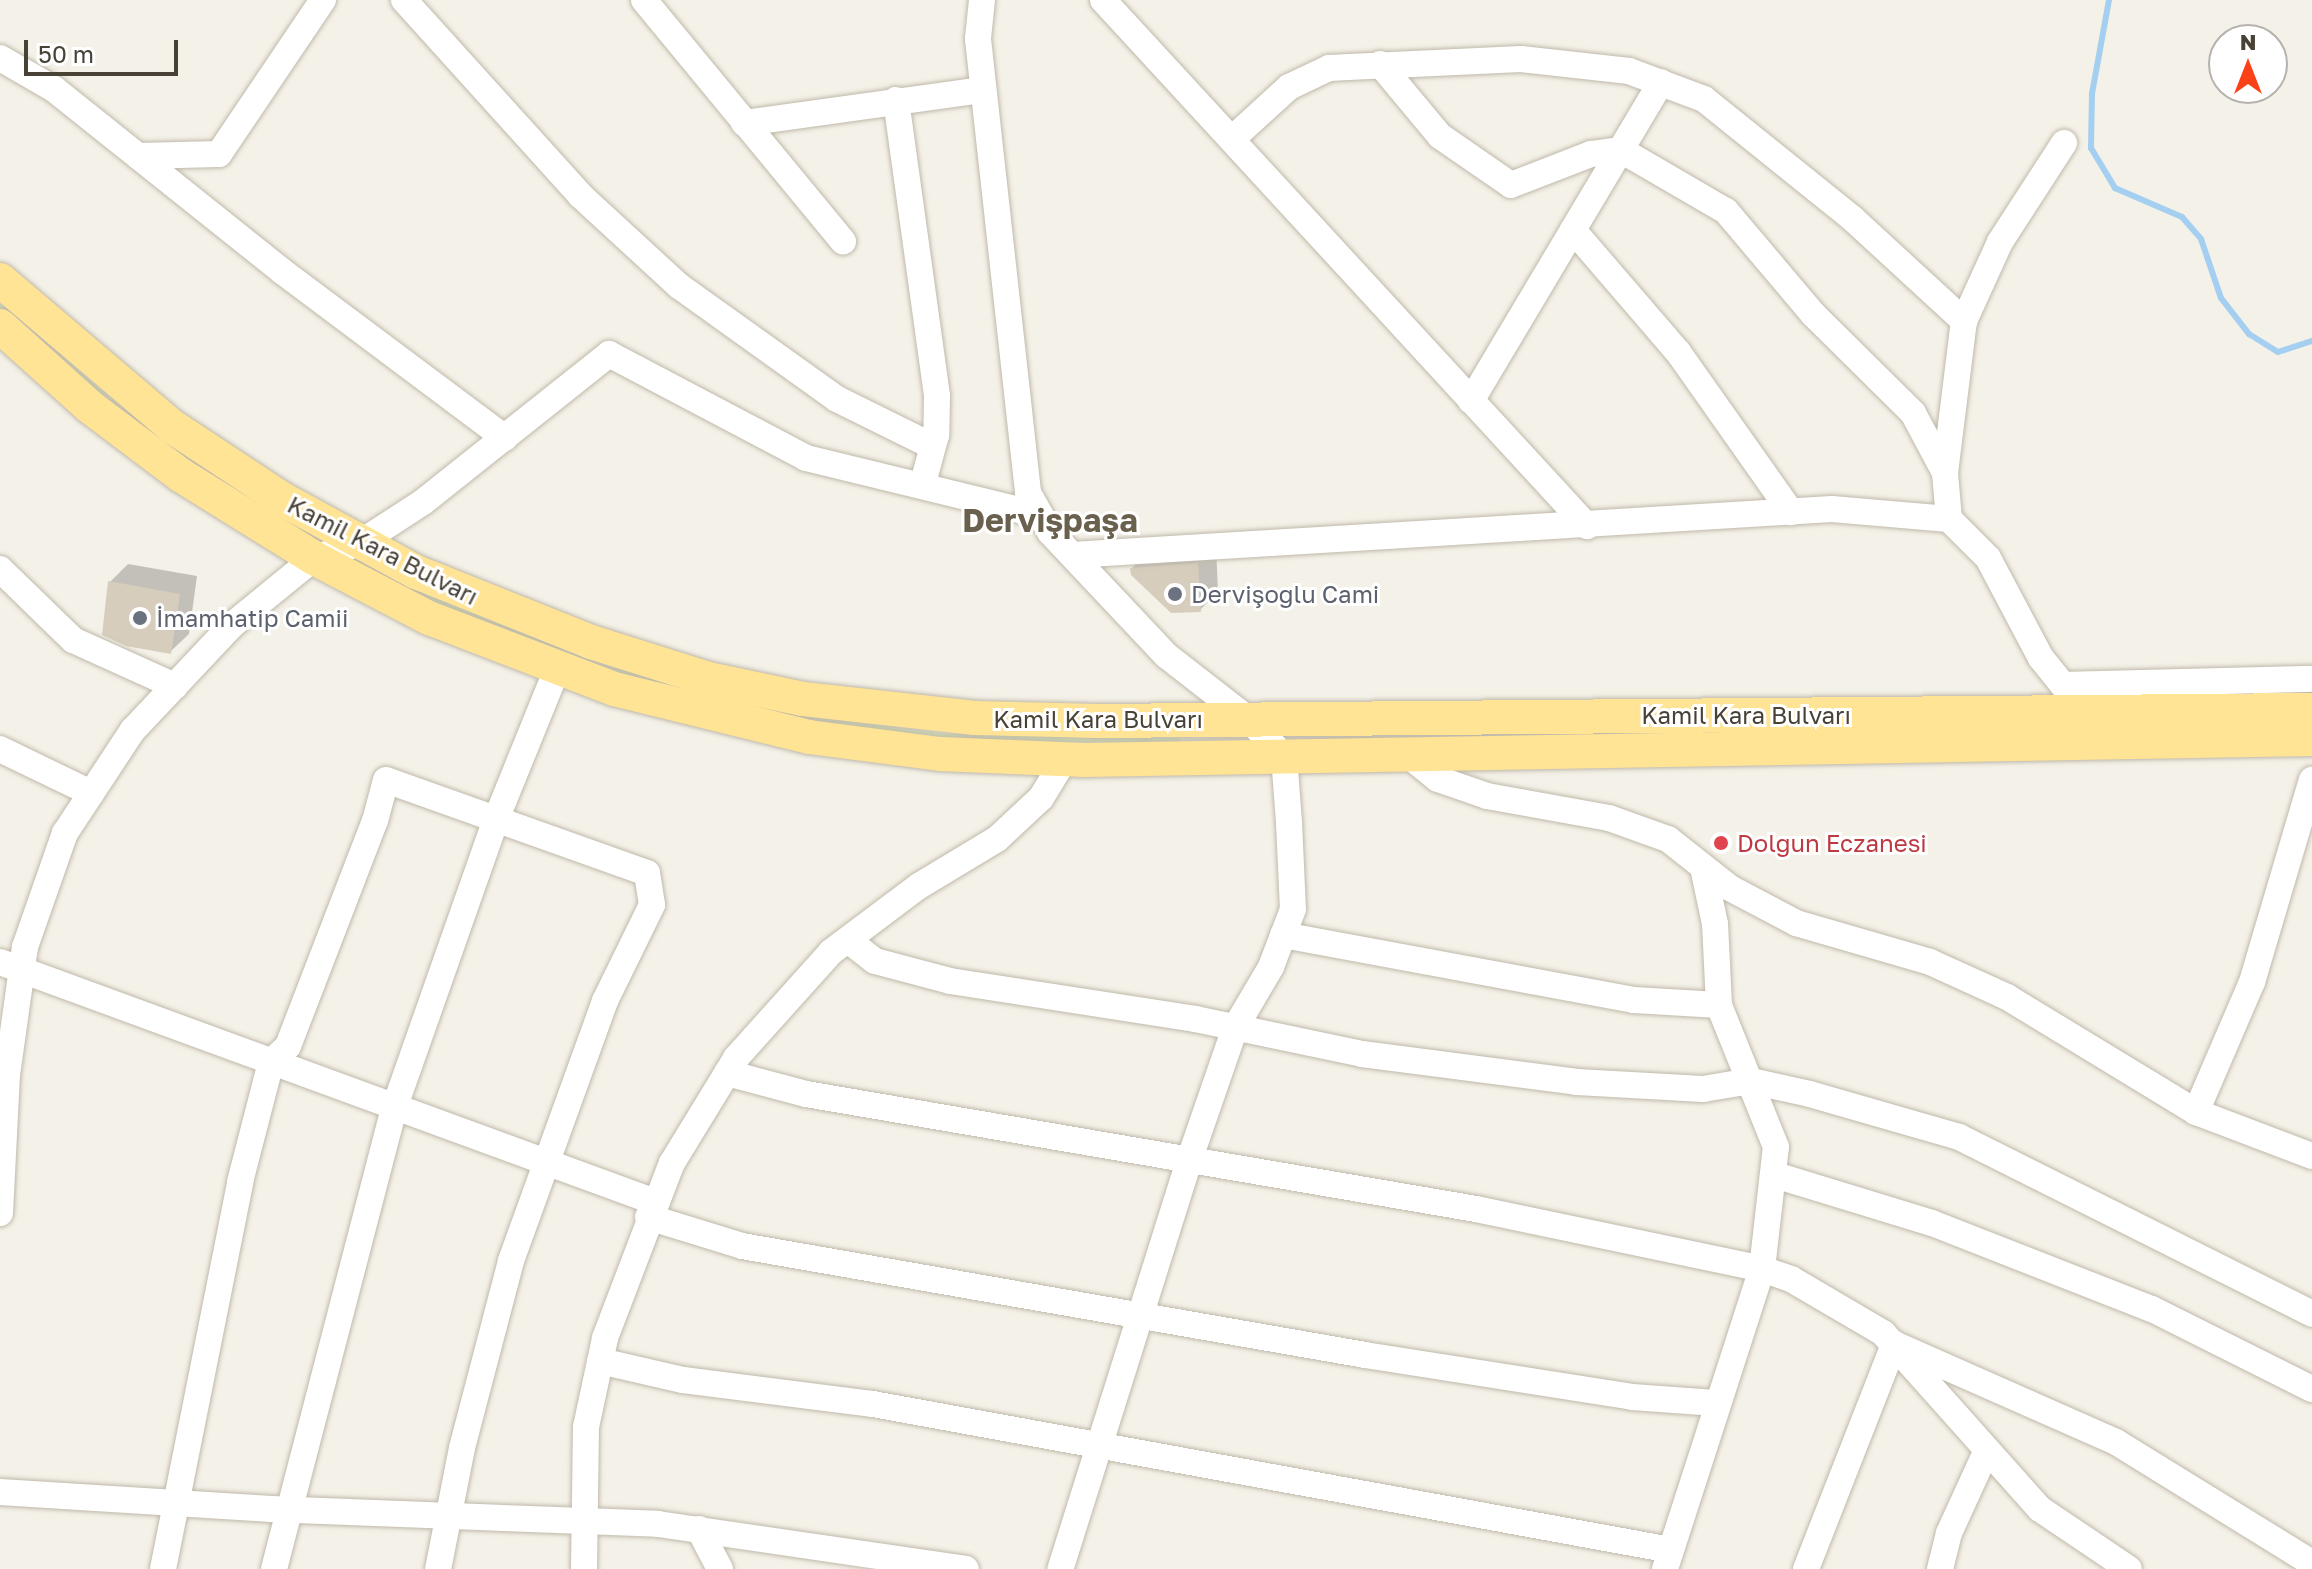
<!DOCTYPE html>
<html>
<head>
<meta charset="utf-8">
<style>
	body { margin:0 }
	#map { position:relative; width:2312px; height:1569px; overflow:hidden; background:#f4f1e8; font-family:"Golos Text",sans-serif }
	div>[style] { position:absolute }
	.green>* { inset:0; background:#cee9b1 }
	.shadow>* { inset:0; background:#0003 }
	.stream>* { height:6px; margin:-3px; padding:0 3px; transform-origin:3px; border-radius:3px; background:#a4cff1 }
	.building>* { inset:0; background:#d6cdbd }
	.roads { filter:drop-shadow(0 0 2px #c0b9aa) drop-shadow(0 0 2px #c0b9aa) }
	.minor>* { height:26px; margin:-13px; padding:0 13px; transform-origin:13px; border-radius:13px; background:#fff }
	.major>* { height:34px; margin:-17px; padding:0 17px; transform-origin:17px; border-radius:17px; background:#ffe496 }
	.dots>* { width:22px; height:22px; translate:-50% -50%; box-sizing:border-box; border:4px solid #fff; border-radius:50% }
	span { translate:-50% -50%; white-space:nowrap; text-align:center; line-height:1.15; -webkit-text-stroke:6px #fff; paint-order:stroke }
	.street-label { font-size:24px; color:#484136 }
	.worship-label { font-size:24px; color:#5b616d }
	.left { translate:0 -50%; text-align:left }
	.health-label { font-size:24px; color:#be3a42 }
	.district-label { font-size:32px; color:#6a604e; font-weight:700 }
	.north { position:absolute; left:2208px; top:24px; width:80px; height:80px; box-sizing:border-box; background:#fff; border:2px solid #b6b3af; border-radius:50%; rotate:0deg; font-size:22px; font-weight:700; line-height:32px; text-align:center; color:#484136 }
	.north::after { content:''; display:block; margin:auto; width:28px; height:36px; background:#fb4118; clip-path:polygon(50% 0,100% 100%,50% 72%,0 100%) }
	.scale { position:absolute; left:24px; top:40px; width:154px; height:36px; box-sizing:border-box; border:4px solid #484136; border-top:0; padding-left:10px; font-size:24px; line-height:28px; white-space:nowrap; color:#484136; -webkit-text-stroke:6px #fff; paint-order:stroke }
</style>
</head>
<body>
<div id="map">
	<div class="green">
		<div style="clip-path:polygon(0 304px,133px 417px,290px 522px,288px 527px,145px 434px,0 310px)"></div>
		<div style="clip-path:polygon(413px 587px,600px 664px,814px 717px,947px 734px,1180px 738px,1180px 743px,1012px 742px,855px 730px,652px 686px,410px 593px)"></div>
	</div>
	<div class="shadow">
		<div style="clip-path:polygon(1216px 546px,1218px 592px,1200px 610px,1132px 568px,1150px 550px)"></div>
		<div style="clip-path:polygon(128px 564px,197px 576px,189px 634px,170px 652px,110px 582px)"></div>
	</div>
	<div class="stream">
		<div style="left:2109px;top:0;width:96px;rotate:100.3deg"></div>
		<div style="left:2092px;top:94px;width:54px;rotate:91.1deg"></div>
		<div style="left:2091px;top:148px;width:47px;rotate:59deg"></div>
		<div style="left:2115px;top:188px;width:73px;rotate:23.4deg"></div>
		<div style="left:2182px;top:217px;width:29px;rotate:49deg"></div>
		<div style="left:2201px;top:239px;width:62px;rotate:71.3deg"></div>
		<div style="left:2221px;top:298px;width:46px;rotate:52.1deg"></div>
		<div style="left:2249px;top:334px;width:34px;rotate:32deg"></div>
		<div style="left:2278px;top:352px;width:36px;rotate:-18deg"></div>
	</div>
	<div class="building">
		<div style="clip-path:polygon(1198px 563px,1201px 612px,1171px 613px,1131px 575px,1130px 568px)"></div>
		<div style="clip-path:polygon(108px 581px,180px 594px,171px 654px,126px 646px,102px 635px)"></div>
	</div>
	<div class="roads">
		<div class="minor">
			<div style="left:404px;top:0;width:263px;rotate:47.9deg"></div>
			<div style="left:580px;top:195px;width:134px;rotate:42.6deg"></div>
			<div style="left:679px;top:286px;width:194px;rotate:35.6deg"></div>
			<div style="left:837px;top:399px;width:106px;rotate:26.3deg"></div>
			<div style="left:644px;top:0;width:313px;rotate:50.5deg"></div>
			<div style="left:982px;top:0;width:39px;rotate:96deg"></div>
			<div style="left:978px;top:39px;width:457px;rotate:83.7deg"></div>
			<div style="left:1028px;top:493px;width:45px;rotate:60.6deg"></div>
			<div style="left:1050px;top:532px;width:170px;rotate:46.7deg"></div>
			<div style="left:1167px;top:656px;width:103px;rotate:37.9deg"></div>
			<div style="left:1248px;top:719px;width:52px;rotate:45.8deg"></div>
			<div style="left:1284px;top:756px;width:66px;rotate:85.7deg"></div>
			<div style="left:1289px;top:822px;width:87px;rotate:87.4deg"></div>
			<div style="left:1293px;top:909px;width:62px;rotate:110.8deg"></div>
			<div style="left:1271px;top:967px;width:71px;rotate:120.5deg"></div>
			<div style="left:1235px;top:1028px;width:141px;rotate:109.1deg"></div>
			<div style="left:1189px;top:1161px;width:428px;rotate:107.5deg"></div>
			<div style="left:1103px;top:0;width:715px;rotate:47.38deg"></div>
			<div style="left:0;top:58px;width:62px;rotate:29.9deg"></div>
			<div style="left:54px;top:89px;width:293px;rotate:38.6deg"></div>
			<div style="left:283px;top:272px;width:277px;rotate:36.8deg"></div>
			<div style="left:1380px;top:64px;width:94px;rotate:50.2deg"></div>
			<div style="left:1440px;top:136px;width:86px;rotate:34.6deg"></div>
			<div style="left:1511px;top:185px;width:86px;rotate:-21.2deg"></div>
			<div style="left:1591px;top:154px;width:30px;rotate:-8deg"></div>
			<div style="left:1621px;top:150px;width:121px;rotate:30.2deg"></div>
			<div style="left:1726px;top:211px;width:135px;rotate:49.8deg"></div>
			<div style="left:1813px;top:314px;width:141px;rotate:44.7deg"></div>
			<div style="left:1913px;top:413px;width:68px;rotate:61.9deg"></div>
			<div style="left:896px;top:100px;width:299px;rotate:82.1deg"></div>
			<div style="left:937px;top:396px;width:39px;rotate:91deg"></div>
			<div style="left:936px;top:435px;width:50px;rotate:105.2deg"></div>
			<div style="left:744px;top:123px;width:241px;rotate:-7.9deg"></div>
			<div style="left:1232px;top:139px;width:77px;rotate:-42.4deg"></div>
			<div style="left:1289px;top:87px;width:44px;rotate:-25.4deg"></div>
			<div style="left:1329px;top:68px;width:192px;rotate:-2.7deg"></div>
			<div style="left:1521px;top:59px;width:109px;rotate:6.3deg"></div>
			<div style="left:1629px;top:71px;width:80px;rotate:20.5deg"></div>
			<div style="left:1704px;top:99px;width:191px;rotate:38.8deg"></div>
			<div style="left:1853px;top:219px;width:151px;rotate:42.6deg"></div>
			<div style="left:138px;top:156px;width:81px;rotate:-1.4deg"></div>
			<div style="left:219px;top:154px;width:186px;rotate:-56deg"></div>
			<div style="left:1573px;top:230px;width:161px;rotate:49.3deg"></div>
			<div style="left:1678px;top:352px;width:196px;rotate:54.8deg"></div>
			<div style="left:1471px;top:401px;width:371px;rotate:-59.2deg"></div>
			<div style="left:1949px;top:519px;width:46px;rotate:-95deg"></div>
			<div style="left:1945px;top:473px;width:153px;rotate:-82.9deg"></div>
			<div style="left:1964px;top:321px;width:87px;rotate:-65.5deg"></div>
			<div style="left:2000px;top:242px;width:118px;rotate:-57.1deg"></div>
			<div style="left:1072px;top:555px;width:761px;rotate:-3.46deg"></div>
			<div style="left:1832px;top:509px;width:117px;rotate:4.9deg"></div>
			<div style="left:1949px;top:519px;width:55px;rotate:45deg"></div>
			<div style="left:1988px;top:558px;width:113px;rotate:62.1deg"></div>
			<div style="left:2041px;top:658px;width:35px;rotate:51deg"></div>
			<div style="left:2063px;top:685px;width:249px;rotate:-1.4deg"></div>
			<div style="left:0;top:569px;width:102px;rotate:44.2deg"></div>
			<div style="left:73px;top:640px;width:112px;rotate:24.3deg"></div>
			<div style="left:0;top:749px;width:101px;rotate:25.8deg"></div>
			<div style="left:1408px;top:755px;width:38px;rotate:39deg"></div>
			<div style="left:1438px;top:779px;width:52px;rotate:19.1deg"></div>
			<div style="left:1487px;top:796px;width:124px;rotate:10.2deg"></div>
			<div style="left:1609px;top:818px;width:63px;rotate:19.6deg"></div>
			<div style="left:1668px;top:839px;width:79px;rotate:38.3deg"></div>
			<div style="left:1730px;top:888px;width:75px;rotate:27.9deg"></div>
			<div style="left:1796px;top:923px;width:140px;rotate:16.2deg"></div>
			<div style="left:1930px;top:962px;width:85px;rotate:24.4deg"></div>
			<div style="left:2007px;top:997px;width:221px;rotate:31.3deg"></div>
			<div style="left:2196px;top:1112px;width:124px;rotate:20.8deg"></div>
			<div style="left:1283px;top:935px;width:357px;rotate:10.5deg"></div>
			<div style="left:1634px;top:1000px;width:85px;rotate:3.4deg"></div>
			<div style="left:848px;top:940px;width:34px;rotate:38deg"></div>
			<div style="left:875px;top:961px;width:78px;rotate:14.9deg"></div>
			<div style="left:950px;top:981px;width:248px;rotate:8.8deg"></div>
			<div style="left:1195px;top:1019px;width:171px;rotate:11.8deg"></div>
			<div style="left:1362px;top:1054px;width:217px;rotate:7.4deg"></div>
			<div style="left:1577px;top:1082px;width:126px;rotate:3.2deg"></div>
			<div style="left:1703px;top:1089px;width:49px;rotate:-9.5deg"></div>
			<div style="left:1751px;top:1081px;width:60px;rotate:12.4deg"></div>
			<div style="left:1810px;top:1094px;width:155px;rotate:16.1deg"></div>
			<div style="left:1959px;top:1137px;width:395px;rotate:26.6deg"></div>
			<div style="left:0;top:962px;width:698px;rotate:20.12deg"></div>
			<div style="left:727px;top:1073px;width:82px;rotate:14.9deg"></div>
			<div style="left:806px;top:1094px;width:680px;rotate:9.74deg"></div>
			<div style="left:1476px;top:1209px;width:292px;rotate:11.8deg"></div>
			<div style="left:1762px;top:1269px;width:31px;rotate:19deg"></div>
			<div style="left:1791px;top:1279px;width:107px;rotate:30.4deg"></div>
			<div style="left:1883px;top:1333px;width:236px;rotate:48.3deg"></div>
			<div style="left:2040px;top:1509px;width:107px;rotate:34deg"></div>
			<div style="left:2196px;top:1112px;width:142px;rotate:-66.7deg"></div>
			<div style="left:2252px;top:982px;width:211px;rotate:-73.5deg"></div>
			<div style="left:1775px;top:1175px;width:164px;rotate:17deg"></div>
			<div style="left:1932px;top:1223px;width:236px;rotate:21.4deg"></div>
			<div style="left:2152px;top:1309px;width:179px;rotate:26.6deg"></div>
			<div style="left:0;top:1213px;width:138px;rotate:-87.1deg"></div>
			<div style="left:7px;top:1075px;width:129px;rotate:-82deg"></div>
			<div style="left:25px;top:947px;width:121px;rotate:-70.7deg"></div>
			<div style="left:65px;top:833px;width:123px;rotate:-56.6deg"></div>
			<div style="left:133px;top:730px;width:143px;rotate:-46.7deg"></div>
			<div style="left:231px;top:626px;width:107px;rotate:-39.3deg"></div>
			<div style="left:314px;top:558px;width:48px;rotate:-18.1deg"></div>
			<div style="left:360px;top:543px;width:75px;rotate:-33.1deg"></div>
			<div style="left:423px;top:502px;width:238px;rotate:-38.5deg"></div>
			<div style="left:609px;top:354px;width:223px;rotate:27.8deg"></div>
			<div style="left:806px;top:458px;width:241px;rotate:13.7deg"></div>
			<div style="left:648px;top:1217px;width:98px;rotate:17.1deg"></div>
			<div style="left:742px;top:1246px;width:632px;rotate:9.92deg"></div>
			<div style="left:1365px;top:1355px;width:270px;rotate:8.9deg"></div>
			<div style="left:1632px;top:1397px;width:84px;rotate:4.1deg"></div>
			<div style="left:600px;top:1361px;width:85px;rotate:12.9deg"></div>
			<div style="left:683px;top:1380px;width:192px;rotate:7.2deg"></div>
			<div style="left:873px;top:1404px;width:811px;rotate:10.37deg"></div>
			<div style="left:0;top:1492px;width:272px;rotate:3.6deg"></div>
			<div style="left:271px;top:1509px;width:387px;rotate:2.2deg"></div>
			<div style="left:658px;top:1524px;width:311px;rotate:8.3deg"></div>
			<div style="left:699px;top:1529px;width:45px;rotate:62.3deg"></div>
			<div style="left:163px;top:1569px;width:395px;rotate:-78.7deg"></div>
			<div style="left:240px;top:1182px;width:124px;rotate:-75.5deg"></div>
			<div style="left:271px;top:1062px;width:23px;rotate:-43deg"></div>
			<div style="left:288px;top:1046px;width:241px;rotate:-68.9deg"></div>
			<div style="left:375px;top:821px;width:42px;rotate:-75deg"></div>
			<div style="left:386px;top:780px;width:277px;rotate:19.6deg"></div>
			<div style="left:647px;top:873px;width:32px;rotate:81deg"></div>
			<div style="left:652px;top:905px;width:107px;rotate:116.1deg"></div>
			<div style="left:605px;top:1001px;width:276px;rotate:109.9deg"></div>
			<div style="left:511px;top:1261px;width:193px;rotate:104.7deg"></div>
			<div style="left:462px;top:1448px;width:123px;rotate:101.2deg"></div>
			<div style="left:274px;top:1569px;width:479px;rotate:-75.4deg"></div>
			<div style="left:395px;top:1106px;width:306px;rotate:-70.6deg"></div>
			<div style="left:497px;top:817px;width:160px;rotate:-67.9deg"></div>
			<div style="left:584px;top:1569px;width:142px;rotate:-89.2deg"></div>
			<div style="left:586px;top:1427px;width:91px;rotate:-77.9deg"></div>
			<div style="left:605px;top:1338px;width:187px;rotate:-69.1deg"></div>
			<div style="left:672px;top:1163px;width:123px;rotate:-58.6deg"></div>
			<div style="left:736px;top:1058px;width:142px;rotate:-48.1deg"></div>
			<div style="left:831px;top:952px;width:110px;rotate:-36.9deg"></div>
			<div style="left:919px;top:886px;width:91px;rotate:-31.1deg"></div>
			<div style="left:997px;top:839px;width:60px;rotate:-43deg"></div>
			<div style="left:1041px;top:798px;width:48px;rotate:-58.6deg"></div>
			<div style="left:1665px;top:1569px;width:315px;rotate:-72.1deg"></div>
			<div style="left:1762px;top:1269px;width:123px;rotate:-83.5deg"></div>
			<div style="left:1776px;top:1147px;width:153px;rotate:-111.9deg"></div>
			<div style="left:1719px;top:1005px;width:81px;rotate:-92.8deg"></div>
			<div style="left:1715px;top:924px;width:58px;rotate:-101.9deg"></div>
			<div style="left:1806px;top:1569px;width:242px;rotate:-68.6deg"></div>
			<div style="left:1894px;top:1344px;width:243px;rotate:23.8deg"></div>
			<div style="left:2116px;top:1442px;width:230px;rotate:31.7deg"></div>
			<div style="left:1940px;top:1569px;width:37px;rotate:-76deg"></div>
			<div style="left:1949px;top:1533px;width:89px;rotate:-65.4deg"></div>
		</div>
		<div class="major">
			<div style="left:0;top:280px;width:227px;rotate:40.4deg"></div>
			<div style="left:173px;top:427px;width:131px;rotate:33.4deg"></div>
			<div style="left:282px;top:499px;width:153px;rotate:28.6deg"></div>
			<div style="left:416px;top:572px;width:188px;rotate:21.8deg"></div>
			<div style="left:591px;top:642px;width:123px;rotate:17.5deg"></div>
			<div style="left:708px;top:679px;width:97px;rotate:11.9deg"></div>
			<div style="left:803px;top:699px;width:173px;rotate:6.3deg"></div>
			<div style="left:975px;top:718px;width:122px;rotate:1.4deg"></div>
			<div style="left:1097px;top:721px;width:1215px;rotate:-0.52deg"></div>
			<div style="left:0;top:326px;width:121px;rotate:42deg"></div>
			<div style="left:90px;top:407px;width:115px;rotate:36.9deg"></div>
			<div style="left:182px;top:476px;width:155px;rotate:31.8deg"></div>
			<div style="left:314px;top:558px;width:130px;rotate:27.6deg"></div>
			<div style="left:429px;top:618px;width:198px;rotate:21deg"></div>
			<div style="left:614px;top:689px;width:201px;rotate:13.8deg"></div>
			<div style="left:809px;top:737px;width:132px;rotate:7.4deg"></div>
			<div style="left:940px;top:754px;width:144px;rotate:2.4deg"></div>
			<div style="left:1084px;top:760px;width:1228px;rotate:-0.98deg"></div>
		</div>
	</div>
	<div class="dots">
		<div style="left:1175px;top:594px;background:#6b7280"></div>
		<div style="left:140px;top:618px;background:#6b7280"></div>
		<div style="left:1721px;top:843px;background:#e0444e"></div>
	</div>
	<div class="street-label">
		<span style="left:383px;top:550px;rotate:27deg">Kamil Kara Bulvarı</span>
		<span style="left:1746px;top:715px">Kamil Kara Bulvarı</span>
		<span style="left:1098px;top:719px">Kamil Kara Bulvarı</span>
	</div>
	<div class="worship-label">
		<span class="left" style="left:1191px;top:594px">Dervişoğlu Cami</span>
		<span class="left" style="left:156px;top:618px">İmamhatip Camii</span>
	</div>
	<div class="health-label">
		<span class="left" style="left:1737px;top:843px">Dolgun Eczanesi</span>
	</div>
	<div class="district-label">
		<span style="left:1050px;top:520px">Dervişpaşa</span>
	</div>
	<div class="north">N</div>
	<div class="scale">50 m</div>
</div>
</body>
</html>
